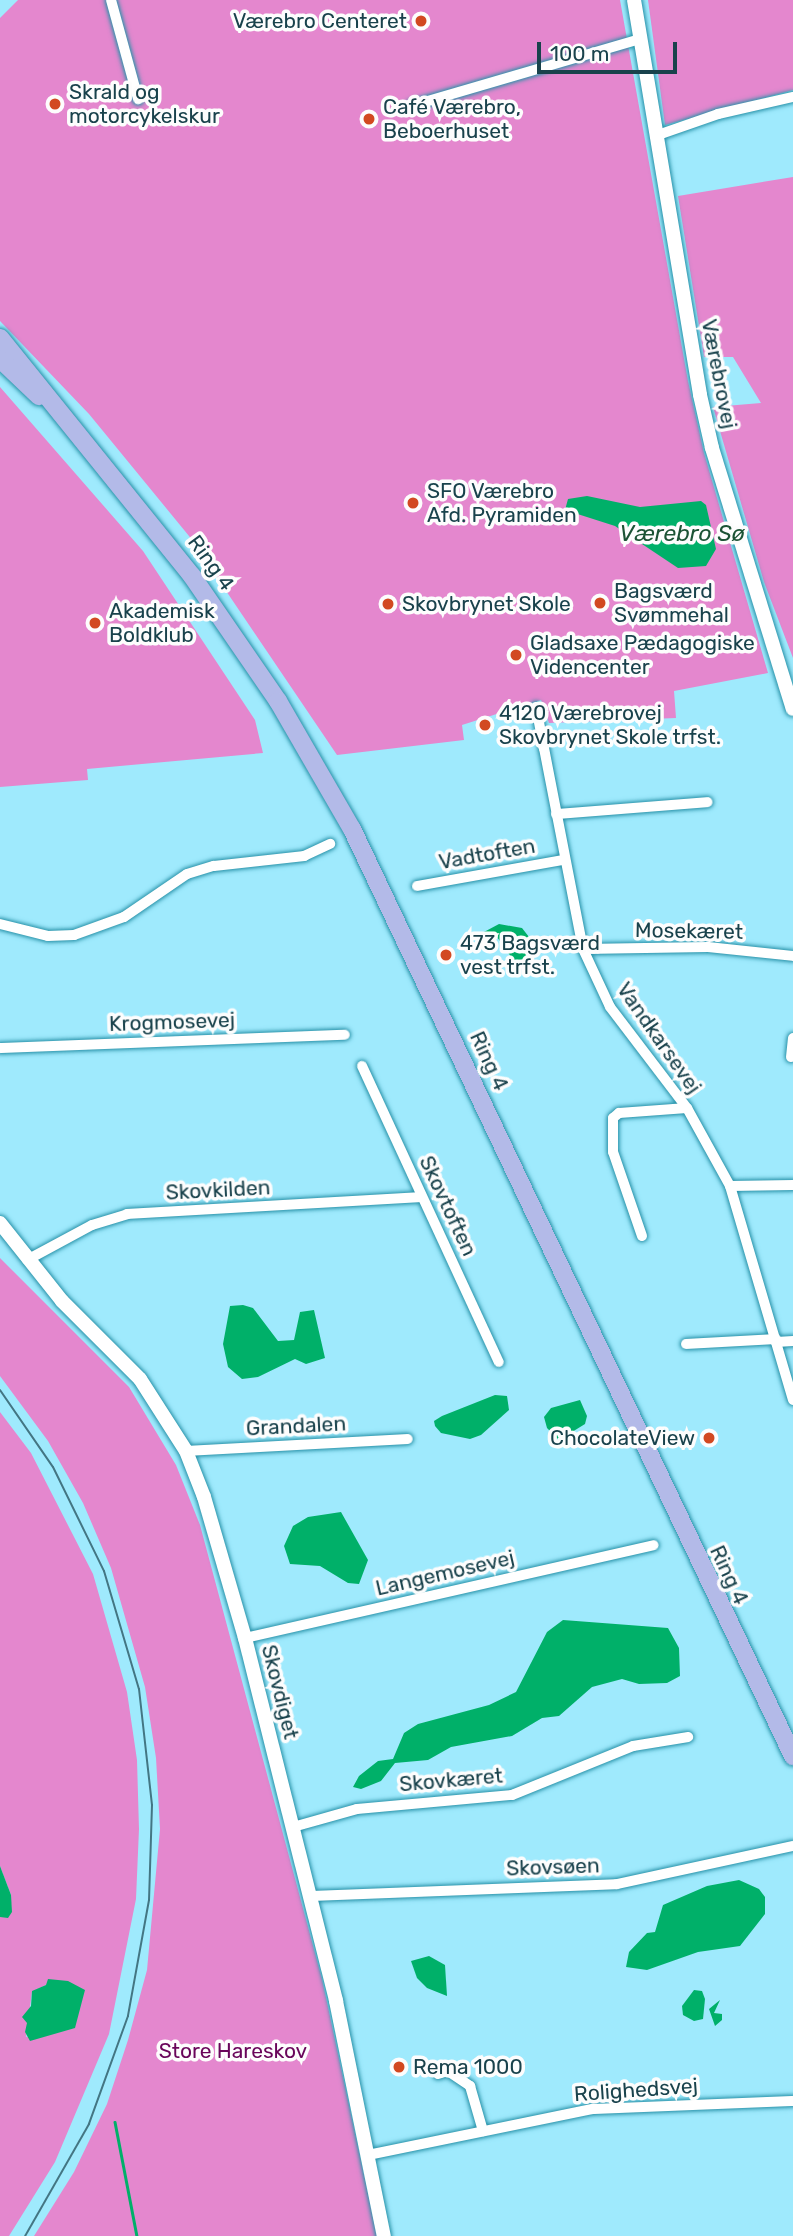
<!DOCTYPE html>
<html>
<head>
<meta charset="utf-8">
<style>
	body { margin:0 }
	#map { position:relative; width:793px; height:2236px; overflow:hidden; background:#9feafd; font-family:Rubik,sans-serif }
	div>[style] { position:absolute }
	.green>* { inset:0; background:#e487ce }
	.water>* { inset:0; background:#00b069 }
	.stream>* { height:2.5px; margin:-1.25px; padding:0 1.25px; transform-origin:1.25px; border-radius:1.25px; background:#00b069 }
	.roads { filter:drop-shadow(0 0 2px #2791a8) drop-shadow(0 0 2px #2791a8) }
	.minor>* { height:10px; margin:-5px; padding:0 5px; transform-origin:5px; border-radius:5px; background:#fff }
	.tertiary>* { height:14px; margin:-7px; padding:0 7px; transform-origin:7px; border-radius:7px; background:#fff }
	.primary>* { height:18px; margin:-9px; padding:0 9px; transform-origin:9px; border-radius:9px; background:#b3bae8 }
	.tram>* { height:2px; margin:-1px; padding:0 1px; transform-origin:1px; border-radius:1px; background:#437683 }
	.dots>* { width:19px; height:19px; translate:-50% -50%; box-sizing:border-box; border:4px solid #fdfdfd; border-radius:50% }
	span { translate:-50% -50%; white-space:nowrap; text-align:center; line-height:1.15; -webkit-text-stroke:7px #fdfdfd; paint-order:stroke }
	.poi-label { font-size:21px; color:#19424c }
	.right { translate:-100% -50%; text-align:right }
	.left { translate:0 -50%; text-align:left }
	.street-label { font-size:21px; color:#19424c }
	.park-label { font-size:21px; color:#69055a }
	.water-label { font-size:23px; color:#1c5335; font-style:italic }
	.scale { position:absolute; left:537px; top:42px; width:140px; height:32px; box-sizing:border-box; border:4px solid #19424c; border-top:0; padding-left:9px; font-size:21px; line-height:24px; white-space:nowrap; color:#19424c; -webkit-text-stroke:5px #fdfdfd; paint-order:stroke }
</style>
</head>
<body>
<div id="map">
	<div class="green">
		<div style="clip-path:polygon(18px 0,620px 0,688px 381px,704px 453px,768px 673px,674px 691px,676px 718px,549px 723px,541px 700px,462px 725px,464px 740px,337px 755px,189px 536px,89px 414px,0 321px,0 18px)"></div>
		<div style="clip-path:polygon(648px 0,793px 0,793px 90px,665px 125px)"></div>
		<div style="clip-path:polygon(793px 177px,793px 658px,764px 582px,713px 407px,761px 403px,733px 357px,704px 357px,678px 196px)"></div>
		<div style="clip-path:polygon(0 387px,143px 551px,255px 720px,263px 753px,87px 769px,88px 780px,0 787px)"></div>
		<div style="clip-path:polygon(0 1258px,129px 1387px,176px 1465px,200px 1525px,322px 1979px,377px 2236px,34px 2236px,74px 2172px,107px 2104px,128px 2040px,147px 1970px,160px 1829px,156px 1758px,145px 1687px,111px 1568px,83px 1503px,48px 1441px,0 1376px)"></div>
		<div style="clip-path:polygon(evenodd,0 1412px,31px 1453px,93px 1574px,127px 1692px,137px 1760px,139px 1829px,136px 1899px,109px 2034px,55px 2162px,9px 2236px,0 2236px,0 1917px,11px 1895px,0 1866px,0 1412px,46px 1985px,56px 2030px,26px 2037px,32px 1992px,46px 1985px)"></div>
	</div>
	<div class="water">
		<div style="clip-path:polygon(587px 496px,640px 507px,701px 501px,706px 505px,716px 549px,706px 566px,678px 568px,615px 526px,565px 510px,568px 499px)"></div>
		<div style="clip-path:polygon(499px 924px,522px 928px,529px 937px,533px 946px,519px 968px,497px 937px,484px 932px)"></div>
		<div style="clip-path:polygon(243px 1305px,253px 1308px,278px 1341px,294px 1340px,300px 1312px,314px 1310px,325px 1358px,306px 1364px,295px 1359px,258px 1377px,242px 1379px,228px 1367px,223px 1344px,230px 1306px)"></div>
		<div style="clip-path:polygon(495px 1395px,507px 1396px,509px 1410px,481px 1435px,470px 1439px,441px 1433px,435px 1426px,434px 1421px,442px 1416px)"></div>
		<div style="clip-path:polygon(580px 1400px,587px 1416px,585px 1424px,559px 1440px,547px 1428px,544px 1417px,551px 1408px)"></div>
		<div style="clip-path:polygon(341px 1512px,368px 1560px,359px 1584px,348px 1583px,320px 1566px,290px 1564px,284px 1546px,293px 1526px,308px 1517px)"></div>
		<div style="clip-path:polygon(563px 1620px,668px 1628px,679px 1648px,680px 1676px,667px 1683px,639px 1684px,622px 1679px,592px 1687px,559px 1716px,542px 1718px,512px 1736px,451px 1747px,428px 1760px,395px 1763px,381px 1781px,361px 1789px,353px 1787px,359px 1776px,378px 1761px,393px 1759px,404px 1733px,418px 1724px,489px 1705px,516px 1692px,547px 1632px)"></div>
		<div style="clip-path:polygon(0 1866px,11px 1895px,12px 1912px,8px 1918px,0 1917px)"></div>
		<div style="clip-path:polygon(739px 1880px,759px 1889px,765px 1897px,765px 1914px,740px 1946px,698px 1952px,647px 1970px,626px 1967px,629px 1952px,647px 1933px,655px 1932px,663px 1905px,707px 1886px)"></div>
		<div style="clip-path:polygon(429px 1956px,445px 1965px,447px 1996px,427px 1988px,417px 1978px,411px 1961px)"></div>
		<div style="clip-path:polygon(48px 1979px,68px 1981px,85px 1990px,75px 2028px,30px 2041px,25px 2032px,27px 2023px,22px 2017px,31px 2006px,32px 1991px,46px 1985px)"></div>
		<div style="clip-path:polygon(694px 1990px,702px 1991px,705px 1999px,703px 2019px,694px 2021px,683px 2015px,682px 2006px)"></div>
		<div style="clip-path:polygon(720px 2000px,714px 2013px,722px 2014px,722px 2020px,715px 2026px,709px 2009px)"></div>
	</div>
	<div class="stream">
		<div style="left:115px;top:2122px;width:116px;rotate:79.1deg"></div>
	</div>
	<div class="roads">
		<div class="minor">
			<div style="left:111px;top:0;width:103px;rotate:74.7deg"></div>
			<div style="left:411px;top:106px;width:239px;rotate:-16.3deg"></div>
			<div style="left:655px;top:136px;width:67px;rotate:-19.2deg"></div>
			<div style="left:718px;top:114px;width:77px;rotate:-12.8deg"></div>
			<div style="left:536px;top:707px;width:247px;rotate:79deg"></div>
			<div style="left:583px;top:949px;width:64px;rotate:65deg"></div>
			<div style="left:610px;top:1007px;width:127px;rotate:52.7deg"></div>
			<div style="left:687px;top:1108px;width:89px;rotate:61.1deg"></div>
			<div style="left:730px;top:1186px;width:223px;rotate:73.6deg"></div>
			<div style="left:556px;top:814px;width:152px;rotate:-4.5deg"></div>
			<div style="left:417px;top:886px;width:148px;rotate:-10.1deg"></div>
			<div style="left:0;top:924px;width:49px;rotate:14deg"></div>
			<div style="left:48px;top:936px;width:26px;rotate:-2deg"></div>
			<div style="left:74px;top:935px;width:53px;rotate:-19.8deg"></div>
			<div style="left:124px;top:917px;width:76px;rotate:-34.3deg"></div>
			<div style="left:187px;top:874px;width:28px;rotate:-17deg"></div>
			<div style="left:214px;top:866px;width:91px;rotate:-6.3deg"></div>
			<div style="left:304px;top:856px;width:29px;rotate:-25deg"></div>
			<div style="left:583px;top:949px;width:125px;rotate:-0.9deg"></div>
			<div style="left:708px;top:947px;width:85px;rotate:6deg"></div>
			<div style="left:0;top:1048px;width:345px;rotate:-2.2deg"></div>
			<div style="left:791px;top:1057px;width:19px;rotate:-84deg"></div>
			<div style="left:362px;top:1066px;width:326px;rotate:65.2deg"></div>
			<div style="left:730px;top:1186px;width:63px;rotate:-0.9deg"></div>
			<div style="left:642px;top:1236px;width:89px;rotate:-109deg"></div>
			<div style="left:613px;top:1152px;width:34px;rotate:-90deg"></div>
			<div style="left:613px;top:1118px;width:8px;rotate:-40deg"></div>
			<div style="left:619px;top:1113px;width:68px;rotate:-4.2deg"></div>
			<div style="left:27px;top:1260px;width:74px;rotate:-28.3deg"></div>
			<div style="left:92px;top:1225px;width:37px;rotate:-17deg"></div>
			<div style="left:127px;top:1214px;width:295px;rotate:-3.3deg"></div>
			<div style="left:776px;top:1342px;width:17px;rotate:-3deg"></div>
			<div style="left:686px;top:1344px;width:90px;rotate:-3.2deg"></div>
			<div style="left:186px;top:1451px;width:222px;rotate:-3.1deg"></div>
			<div style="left:245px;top:1638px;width:419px;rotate:-12.8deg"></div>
			<div style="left:293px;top:1827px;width:66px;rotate:-15.7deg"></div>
			<div style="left:357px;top:1809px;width:156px;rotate:-5.2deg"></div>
			<div style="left:512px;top:1795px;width:131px;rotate:-22deg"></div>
			<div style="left:633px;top:1746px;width:56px;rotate:-9.3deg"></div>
			<div style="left:310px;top:1896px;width:307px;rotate:-2.2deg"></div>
			<div style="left:617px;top:1884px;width:180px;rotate:-12.2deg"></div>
			<div style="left:438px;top:2074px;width:10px;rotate:-17deg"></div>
			<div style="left:448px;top:2071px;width:27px;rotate:34deg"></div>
			<div style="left:470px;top:2086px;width:47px;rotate:73.9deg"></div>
			<div style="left:368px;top:2155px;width:230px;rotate:-11.6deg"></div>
			<div style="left:593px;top:2109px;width:200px;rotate:-2.3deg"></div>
		</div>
		<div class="tertiary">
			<div style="left:634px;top:0;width:400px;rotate:80.5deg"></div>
			<div style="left:700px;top:395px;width:54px;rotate:77.2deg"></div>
			<div style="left:712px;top:448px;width:273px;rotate:72.8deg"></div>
			<div style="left:0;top:1223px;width:100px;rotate:51.5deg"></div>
			<div style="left:62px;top:1301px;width:110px;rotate:45deg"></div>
			<div style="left:140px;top:1379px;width:85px;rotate:57.4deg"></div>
			<div style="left:186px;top:1451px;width:49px;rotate:68.6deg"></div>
			<div style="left:204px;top:1497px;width:147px;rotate:73.8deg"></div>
			<div style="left:245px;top:1638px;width:374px;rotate:75.9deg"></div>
			<div style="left:336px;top:2001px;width:240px;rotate:78.5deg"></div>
		</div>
		<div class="primary">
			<div style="left:0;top:338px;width:306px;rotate:51.1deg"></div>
			<div style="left:192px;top:576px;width:152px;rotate:55.5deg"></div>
			<div style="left:278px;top:701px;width:148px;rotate:60deg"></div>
			<div style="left:352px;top:829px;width:1027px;rotate:64.56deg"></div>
			<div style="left:0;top:359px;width:54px;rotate:43.5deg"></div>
		</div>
	</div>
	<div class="tram">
		<div style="left:0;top:1390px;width:93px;rotate:55.5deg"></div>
		<div style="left:53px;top:1467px;width:116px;rotate:63.9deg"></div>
		<div style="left:104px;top:1571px;width:123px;rotate:73.5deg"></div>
		<div style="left:139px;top:1689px;width:117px;rotate:83.6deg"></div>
		<div style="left:152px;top:1805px;width:95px;rotate:91.8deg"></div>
		<div style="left:149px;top:1900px;width:118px;rotate:100.3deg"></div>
		<div style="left:128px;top:2016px;width:115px;rotate:109.9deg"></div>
		<div style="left:89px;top:2124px;width:129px;rotate:119.7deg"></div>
	</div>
	<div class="dots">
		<div style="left:421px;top:21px;background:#d24921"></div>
		<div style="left:55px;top:104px;background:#d24921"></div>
		<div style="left:369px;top:119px;background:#d24921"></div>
		<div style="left:413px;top:503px;background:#d24921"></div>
		<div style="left:600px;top:603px;background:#d24921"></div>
		<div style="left:388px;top:604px;background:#d24921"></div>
		<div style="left:95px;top:623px;background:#d24921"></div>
		<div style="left:516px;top:655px;background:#d24921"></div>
		<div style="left:485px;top:725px;background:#d24921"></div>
		<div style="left:446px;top:955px;background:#d24921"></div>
		<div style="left:709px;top:1438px;background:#d24921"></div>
		<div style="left:399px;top:2067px;background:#d24921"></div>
	</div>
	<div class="poi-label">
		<span class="right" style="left:407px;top:21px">Værebro Centeret</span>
		<span class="left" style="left:69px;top:104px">Skrald og<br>motorcykelskur</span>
		<span class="left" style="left:383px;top:119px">Café Værebro,<br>Beboerhuset</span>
		<span class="left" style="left:427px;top:503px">SFO Værebro<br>Afd. Pyramiden</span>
		<span class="left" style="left:614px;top:603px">Bagsværd<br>Svømmehal</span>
		<span class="left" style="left:402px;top:604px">Skovbrynet Skole</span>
		<span class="left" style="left:109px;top:623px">Akademisk<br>Boldklub</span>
		<span class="left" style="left:530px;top:655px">Gladsaxe Pædagogiske<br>Videncenter</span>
		<span class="left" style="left:499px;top:725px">4120 Værebrovej<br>Skovbrynet Skole trfst.</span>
		<span class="left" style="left:460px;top:955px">473 Bagsværd<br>vest trfst.</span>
		<span class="right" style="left:695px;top:1438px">ChocolateView</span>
		<span class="left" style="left:413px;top:2067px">Rema 1000</span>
	</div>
	<div class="street-label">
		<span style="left:719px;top:374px;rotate:79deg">Værebrovej</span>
		<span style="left:211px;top:563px;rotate:54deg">Ring 4</span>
		<span style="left:487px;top:854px;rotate:-10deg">Vadtoften</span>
		<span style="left:689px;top:931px;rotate:1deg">Mosekæret</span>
		<span style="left:172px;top:1022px;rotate:-2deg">Krogmosevej</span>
		<span style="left:659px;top:1038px;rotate:55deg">Vandkarsevej</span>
		<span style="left:489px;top:1061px;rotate:65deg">Ring 4</span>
		<span style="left:218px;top:1190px;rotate:-3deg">Skovkilden</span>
		<span style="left:448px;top:1206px;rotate:65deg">Skovtoften</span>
		<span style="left:296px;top:1426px;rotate:-3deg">Grandalen</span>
		<span style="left:445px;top:1573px;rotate:-13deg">Langemosevej</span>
		<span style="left:729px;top:1575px;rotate:65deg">Ring 4</span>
		<span style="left:280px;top:1692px;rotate:76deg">Skovdiget</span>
		<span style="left:451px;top:1780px;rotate:-5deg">Skovkæret</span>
		<span style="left:553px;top:1867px;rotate:-2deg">Skovsøen</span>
		<span style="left:636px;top:2090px;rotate:-4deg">Rolighedsvej</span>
	</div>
	<div class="park-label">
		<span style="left:233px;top:2051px">Store Hareskov</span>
	</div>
	<div class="water-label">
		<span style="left:682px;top:533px">Værebro Sø</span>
	</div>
	<div class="scale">100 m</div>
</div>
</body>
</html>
